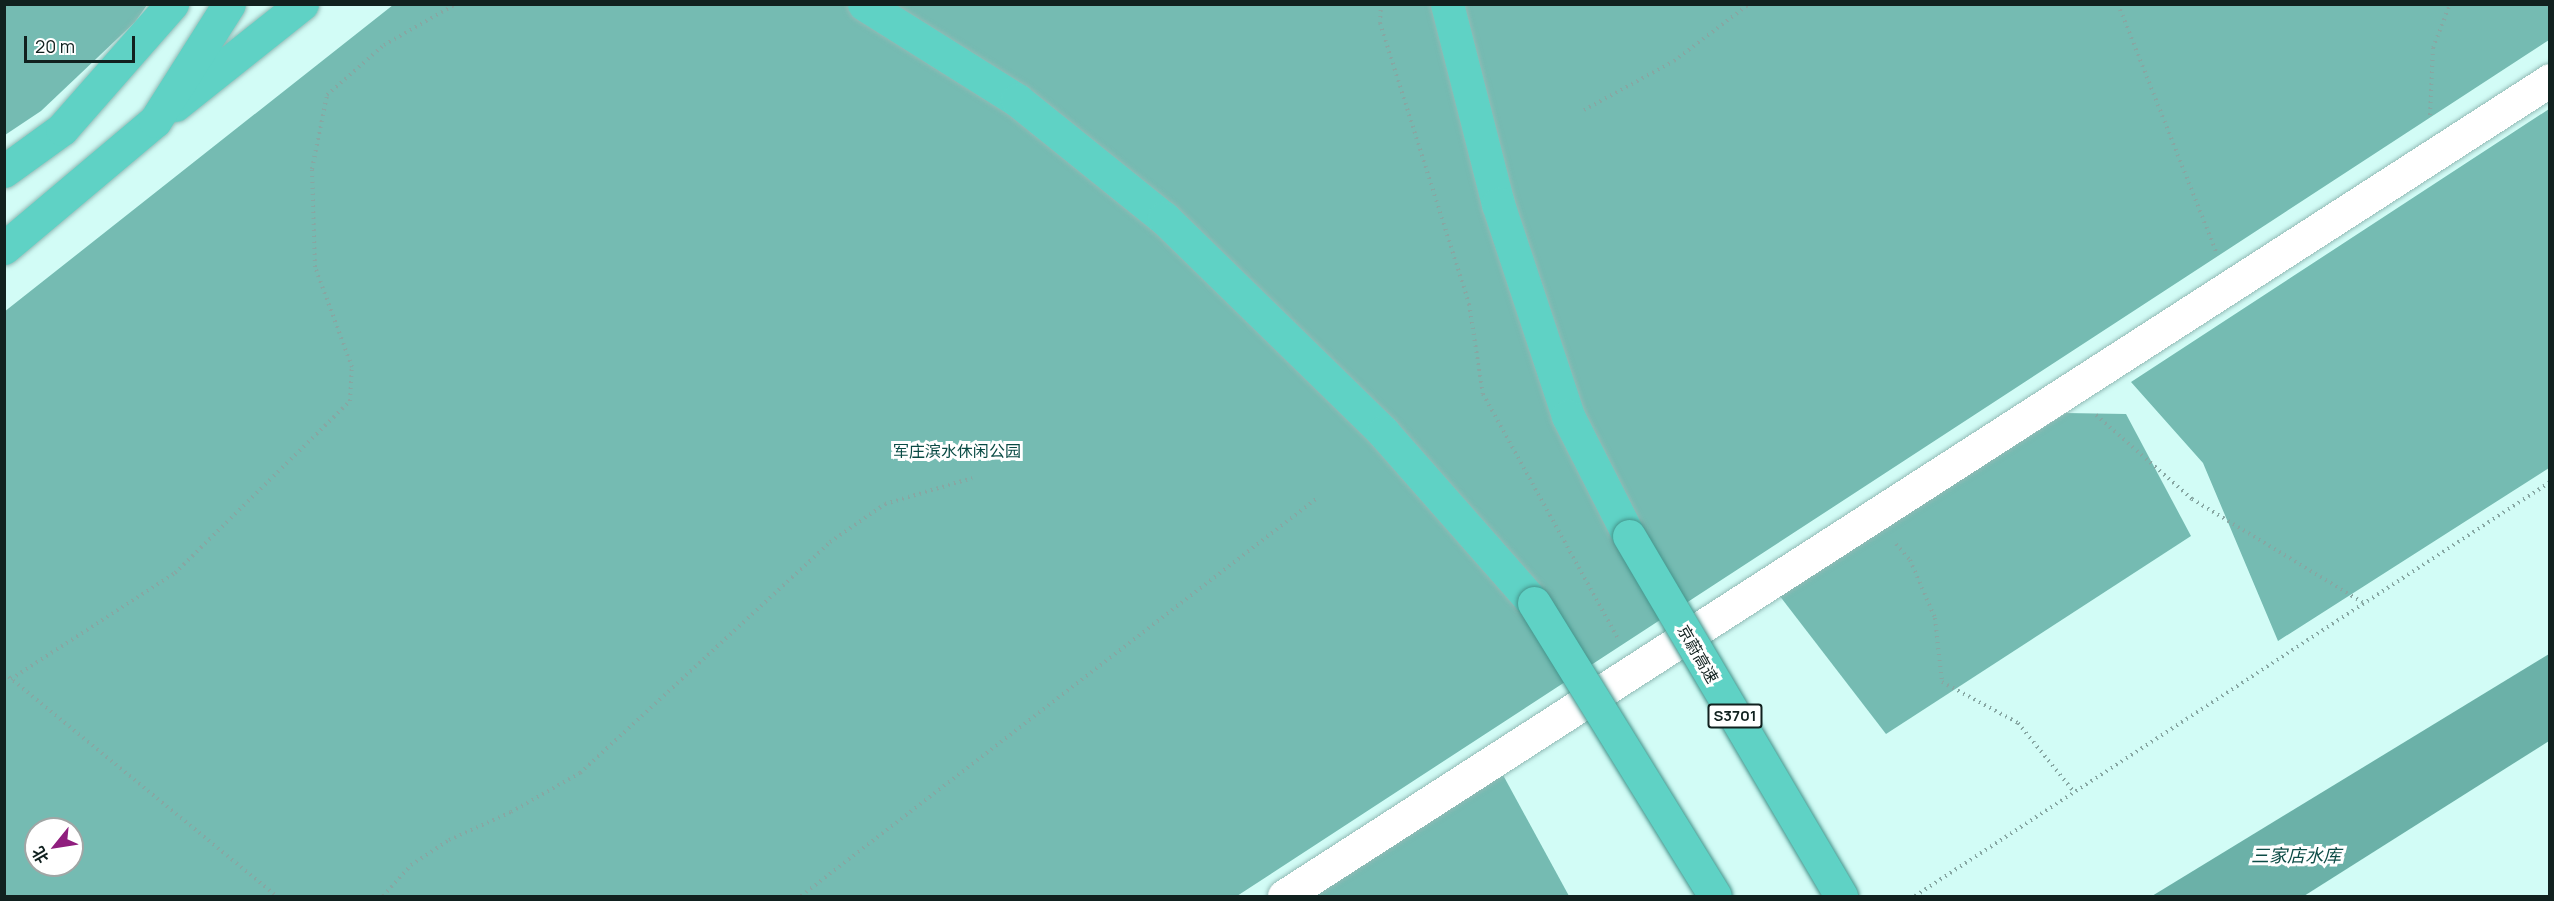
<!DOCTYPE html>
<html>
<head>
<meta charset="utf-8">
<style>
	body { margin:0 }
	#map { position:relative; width:2554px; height:901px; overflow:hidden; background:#d2fcf6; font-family:Manrope,"Noto Sans SC",sans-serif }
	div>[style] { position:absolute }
	.forest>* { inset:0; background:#75bbb2 }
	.water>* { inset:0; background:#6bb1a8 }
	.path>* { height:4px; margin-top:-2px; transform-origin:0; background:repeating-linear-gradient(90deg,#87a7a3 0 1.5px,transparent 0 6px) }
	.roads { filter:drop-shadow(0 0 2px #92bab5) drop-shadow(0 0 2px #92bab5) }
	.minor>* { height:33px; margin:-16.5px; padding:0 16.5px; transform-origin:16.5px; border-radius:16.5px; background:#fff }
	.highway>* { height:33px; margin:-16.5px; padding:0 16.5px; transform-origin:16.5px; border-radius:16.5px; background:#5fd2c5 }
	.bridges { filter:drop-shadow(0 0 2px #44948b) drop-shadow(0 0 2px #44948b) }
	.highway-bridge>* { height:33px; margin:-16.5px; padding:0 16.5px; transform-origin:16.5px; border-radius:16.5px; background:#5fd2c5 }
	span { translate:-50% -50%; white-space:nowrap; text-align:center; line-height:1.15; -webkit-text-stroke:6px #fff; paint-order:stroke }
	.shield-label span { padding:2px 4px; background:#fff; border:2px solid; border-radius:4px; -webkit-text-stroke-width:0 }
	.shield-label { font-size:15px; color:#11211f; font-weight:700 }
	.park-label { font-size:16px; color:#094a44 }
	.street-label { font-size:16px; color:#11211f }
	.water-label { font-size:18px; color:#0d4c46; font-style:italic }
	.frame { position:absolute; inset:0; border:6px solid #11211f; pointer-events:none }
	.north { position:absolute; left:24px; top:817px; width:60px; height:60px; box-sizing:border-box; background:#fff; border:2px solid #a0a6a5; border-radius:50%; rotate:240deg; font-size:16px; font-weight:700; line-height:24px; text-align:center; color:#11211f }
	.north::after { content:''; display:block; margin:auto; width:21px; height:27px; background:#901e7e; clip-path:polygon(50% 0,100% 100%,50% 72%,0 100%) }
	.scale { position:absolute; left:24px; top:36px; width:111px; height:27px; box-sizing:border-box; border:3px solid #11211f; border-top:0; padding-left:8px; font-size:18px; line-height:21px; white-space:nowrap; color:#11211f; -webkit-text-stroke:4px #fff; paint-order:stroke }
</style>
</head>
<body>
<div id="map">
	<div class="forest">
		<div style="clip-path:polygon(5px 5px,147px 5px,135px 22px,41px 111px,5px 135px)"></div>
		<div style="clip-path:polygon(evenodd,393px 5px,2549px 5px,2549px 40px,1237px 896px,5px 896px,4px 312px,393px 5px,36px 829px,72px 829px,72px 865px,36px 865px,36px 829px)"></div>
		<div style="clip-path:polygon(2549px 109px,2549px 468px,2278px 641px,2203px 463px,2131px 382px)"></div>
		<div style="clip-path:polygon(2066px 413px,2126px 414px,2191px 536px,1886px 734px,1779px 595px)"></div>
		<div style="clip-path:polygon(1503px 775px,1569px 896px,1315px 896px)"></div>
	</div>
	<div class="water">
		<div style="clip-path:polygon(2549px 654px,2549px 741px,2304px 896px,2152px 896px)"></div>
	</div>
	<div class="path">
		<div style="left:1381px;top:4px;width:19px;rotate:93deg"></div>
		<div style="left:1380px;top:23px;width:295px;rotate:72.4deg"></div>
		<div style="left:1469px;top:304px;width:91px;rotate:81.2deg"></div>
		<div style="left:1483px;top:394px;width:281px;rotate:61.1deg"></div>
		<div style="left:2118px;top:4px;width:269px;rotate:68.4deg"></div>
		<div style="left:1584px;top:110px;width:102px;rotate:-28.6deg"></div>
		<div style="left:1674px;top:61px;width:94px;rotate:-37.2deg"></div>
		<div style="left:2430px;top:115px;width:67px;rotate:-87.4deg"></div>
		<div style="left:2433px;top:48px;width:47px;rotate:-68.9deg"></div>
		<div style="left:2096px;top:415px;width:128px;rotate:41.2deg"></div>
		<div style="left:2192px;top:499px;width:199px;rotate:31.2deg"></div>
		<div style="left:1896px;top:544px;width:21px;rotate:49deg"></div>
		<div style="left:1910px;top:560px;width:63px;rotate:66.7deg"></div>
		<div style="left:1935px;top:618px;width:64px;rotate:83.8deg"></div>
		<div style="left:1942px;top:682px;width:86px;rotate:28.3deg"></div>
		<div style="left:2018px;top:723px;width:89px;rotate:50.9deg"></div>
		<div style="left:4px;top:673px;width:352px;rotate:39.3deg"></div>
		<div style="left:11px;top:679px;width:195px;rotate:-32.9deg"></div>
		<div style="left:175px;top:573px;width:245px;rotate:-44.5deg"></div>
		<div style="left:350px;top:401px;width:34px;rotate:-87deg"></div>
		<div style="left:352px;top:367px;width:107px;rotate:-110.3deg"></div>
		<div style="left:315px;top:267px;width:98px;rotate:-91.8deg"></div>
		<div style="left:312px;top:169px;width:76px;rotate:-78.5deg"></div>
		<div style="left:327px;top:95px;width:76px;rotate:-41.3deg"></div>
		<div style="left:384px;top:45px;width:83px;rotate:-29.7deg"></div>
		<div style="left:383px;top:896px;width:42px;rotate:-47.9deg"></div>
		<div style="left:411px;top:865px;width:45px;rotate:-33.3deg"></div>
		<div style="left:449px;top:840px;width:68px;rotate:-24.3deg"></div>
		<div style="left:511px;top:812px;width:79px;rotate:-29.5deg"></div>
		<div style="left:580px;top:773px;width:340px;rotate:-42.7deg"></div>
		<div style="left:830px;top:542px;width:67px;rotate:-34.6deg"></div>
		<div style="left:885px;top:504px;width:91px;rotate:-16.6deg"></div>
		<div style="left:801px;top:896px;width:650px;rotate:-37.63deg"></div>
		<div style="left:1915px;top:896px;width:758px;rotate:-33.1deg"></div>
	</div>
	<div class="roads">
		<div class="minor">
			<div style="left:1284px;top:896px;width:1506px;rotate:-32.8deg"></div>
		</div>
		<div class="highway">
			<div style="left:864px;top:4px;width:181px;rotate:32.1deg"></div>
			<div style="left:1017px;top:100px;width:189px;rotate:38.8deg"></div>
			<div style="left:1164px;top:218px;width:306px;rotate:44.3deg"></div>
			<div style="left:1383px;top:432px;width:228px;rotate:48.6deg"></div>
			<div style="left:1447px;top:4px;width:206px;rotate:75.7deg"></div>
			<div style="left:1498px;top:204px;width:223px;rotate:71.7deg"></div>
			<div style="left:1568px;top:416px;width:135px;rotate:63.1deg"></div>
			<div style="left:175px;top:105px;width:162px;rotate:-38.5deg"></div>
			<div style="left:4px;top:171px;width:72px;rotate:-35.9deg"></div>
			<div style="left:62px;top:129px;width:167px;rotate:-48.7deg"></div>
			<div style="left:4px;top:248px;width:197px;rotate:-40.1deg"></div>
			<div style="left:155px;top:121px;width:138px;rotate:-57.7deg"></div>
		</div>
	</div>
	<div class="bridges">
		<div class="highway-bridge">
			<div style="left:1629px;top:536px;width:418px;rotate:59.5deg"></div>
			<div style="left:1534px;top:603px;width:344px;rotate:58.3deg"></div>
		</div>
	</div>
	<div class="shield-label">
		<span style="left:1735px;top:716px">S3701</span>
	</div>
	<div class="park-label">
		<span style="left:957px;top:451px">军庄滨水休闲公园</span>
	</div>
	<div class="street-label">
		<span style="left:1698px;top:654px;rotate:60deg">京蔚高速</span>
	</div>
	<div class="water-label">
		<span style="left:2296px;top:855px">三家店水库</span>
	</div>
	<div class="frame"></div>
	<div class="north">北</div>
	<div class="scale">20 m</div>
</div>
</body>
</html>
